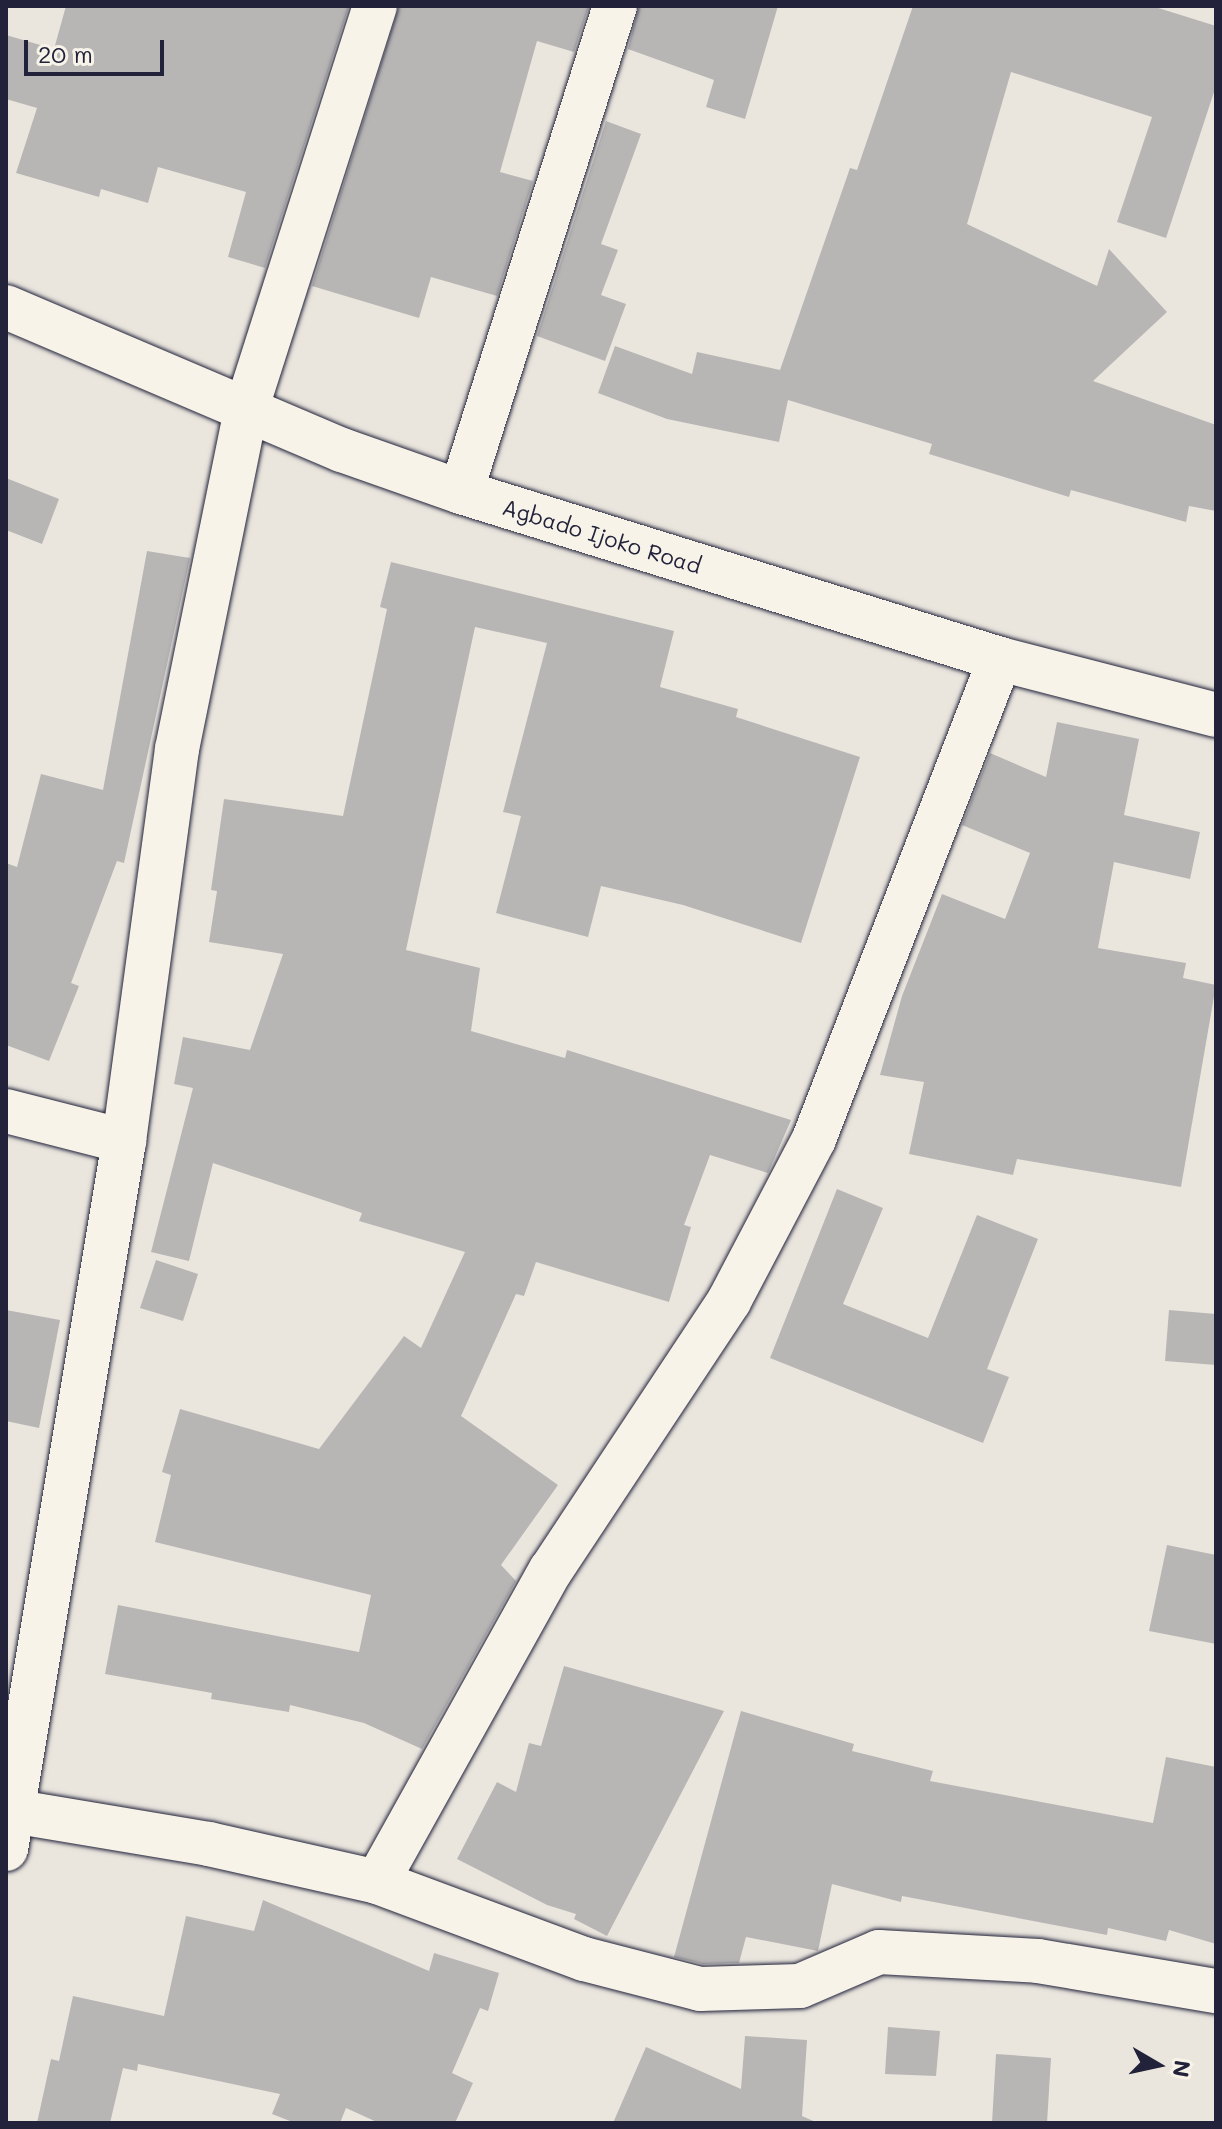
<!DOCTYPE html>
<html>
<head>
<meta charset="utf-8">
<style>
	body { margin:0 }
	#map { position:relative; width:1222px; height:2129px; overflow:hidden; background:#eae6de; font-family:Mali,sans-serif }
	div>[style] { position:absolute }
	.building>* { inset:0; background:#b8b6b5 }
	.roads { filter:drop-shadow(0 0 2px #22223b) drop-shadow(0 0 2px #22223b) }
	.minor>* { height:44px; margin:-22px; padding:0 22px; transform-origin:22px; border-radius:22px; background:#f7f3e8 }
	span { translate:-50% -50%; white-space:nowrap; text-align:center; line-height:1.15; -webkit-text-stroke:6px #f7f3e8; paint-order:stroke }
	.street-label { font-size:22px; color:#22223b }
	.frame { position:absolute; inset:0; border:8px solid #22223b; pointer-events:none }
	.north { position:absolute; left:1118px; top:2025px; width:80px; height:80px; -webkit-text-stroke:6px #f7f3e8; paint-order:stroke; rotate:99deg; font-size:22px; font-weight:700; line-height:32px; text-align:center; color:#22223b }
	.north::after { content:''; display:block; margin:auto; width:28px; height:36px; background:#22223b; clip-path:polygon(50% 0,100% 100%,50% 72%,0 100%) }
	.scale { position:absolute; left:24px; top:40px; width:140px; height:36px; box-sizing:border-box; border:4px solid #22223b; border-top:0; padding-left:10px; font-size:24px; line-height:28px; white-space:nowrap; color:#22223b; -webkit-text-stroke:6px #f7f3e8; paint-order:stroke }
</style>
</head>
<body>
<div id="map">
	<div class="building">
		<div style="clip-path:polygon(66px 6px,349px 6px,265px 268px,228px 257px,246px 192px,158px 167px,148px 203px,101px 189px,99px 197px,16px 173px,37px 108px,6px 99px,6px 35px,54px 49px)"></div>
		<div style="clip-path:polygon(399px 6px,589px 6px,574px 52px,537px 41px,500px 172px,533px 181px,497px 296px,431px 277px,419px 318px,312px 286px)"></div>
		<div style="clip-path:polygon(639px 6px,778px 6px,745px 119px,706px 107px,714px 80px,628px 49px)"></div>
		<div style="clip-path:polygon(913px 6px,1152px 6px,1216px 26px,1216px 86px,1166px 238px,1117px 222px,1152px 117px,1011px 72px,967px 224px,1097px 286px,1109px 249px,1167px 312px,1093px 381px,1216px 425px,1216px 511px,1189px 506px,1186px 522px,1071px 490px,1069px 497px,929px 454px,932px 444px,788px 400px,779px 442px,667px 419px,598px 393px,615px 346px,692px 374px,697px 352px,780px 370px,850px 168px,857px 170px)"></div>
		<div style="clip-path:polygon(606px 121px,641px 134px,601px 244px,618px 250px,601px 295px,626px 304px,605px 361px,537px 336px)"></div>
		<div style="clip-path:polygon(6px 478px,59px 499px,42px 544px,6px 530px)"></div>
		<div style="clip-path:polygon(147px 551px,190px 558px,124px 863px,117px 861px,71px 983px,79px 986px,49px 1061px,6px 1045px,6px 863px,17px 867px,41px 774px,103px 790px)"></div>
		<div style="clip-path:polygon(391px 562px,674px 631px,660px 687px,738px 709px,736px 717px,860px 757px,801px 943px,683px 905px,601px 886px,588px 937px,496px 913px,521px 816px,503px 812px,547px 643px,475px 627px,406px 950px,480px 968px,471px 1031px,565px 1058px,567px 1050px,791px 1120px,768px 1173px,710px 1155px,684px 1225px,691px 1227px,669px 1302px,536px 1262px,524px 1296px,516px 1294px,461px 1416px,558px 1485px,501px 1565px,516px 1581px,422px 1749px,364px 1723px,290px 1705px,289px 1712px,211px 1699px,212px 1693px,105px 1674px,118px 1605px,359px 1652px,371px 1595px,155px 1542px,171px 1475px,162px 1472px,180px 1409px,319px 1449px,404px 1336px,421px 1348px,465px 1252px,359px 1221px,362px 1213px,213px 1163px,189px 1261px,151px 1252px,193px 1088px,174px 1084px,183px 1037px,250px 1050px,283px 954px,209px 942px,217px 891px,211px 890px,224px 799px,343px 816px,387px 609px,380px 607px)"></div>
		<div style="clip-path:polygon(1057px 722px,1139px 739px,1124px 815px,1200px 832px,1190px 879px,1114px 862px,1098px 948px,1186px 963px,1183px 978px,1216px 985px,1181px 1187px,1017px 1159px,1013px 1175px,909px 1154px,924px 1082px,880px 1075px,902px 996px,942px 894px,1005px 919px,1030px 853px,962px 825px,990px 753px,1046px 777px)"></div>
		<div style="clip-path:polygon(837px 1189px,883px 1208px,843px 1304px,928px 1338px,977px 1215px,1038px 1239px,987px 1369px,1009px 1377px,983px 1443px,770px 1358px)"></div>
		<div style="clip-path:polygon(156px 1260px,198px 1274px,183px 1321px,140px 1308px)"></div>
		<div style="clip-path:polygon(6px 1310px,60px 1320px,39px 1428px,6px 1421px)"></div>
		<div style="clip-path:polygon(1169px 1310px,1216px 1314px,1216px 1365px,1165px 1361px)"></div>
		<div style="clip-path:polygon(1167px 1545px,1216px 1555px,1216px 1644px,1149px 1631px)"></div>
		<div style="clip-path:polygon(564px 1666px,724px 1711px,607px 1936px,574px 1919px,576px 1914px,547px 1905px,457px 1859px,497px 1782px,516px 1792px,529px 1743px,541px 1746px)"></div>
		<div style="clip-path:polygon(741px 1711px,854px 1744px,852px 1751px,933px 1771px,930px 1781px,1153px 1823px,1166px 1757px,1216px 1767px,1216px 1944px,1169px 1930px,1166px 1941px,1108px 1928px,1107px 1935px,902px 1896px,901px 1902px,832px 1884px,818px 1951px,746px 1937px,739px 1963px,703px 1964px,674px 1957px)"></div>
		<div style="clip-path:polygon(263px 1900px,429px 1971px,434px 1953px,499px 1973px,488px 2011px,480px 2008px,452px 2073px,473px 2083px,455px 2123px,379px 2123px,346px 2108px,340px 2123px,295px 2123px,272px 2114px,280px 2094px,138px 2064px,137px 2071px,123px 2068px,110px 2123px,37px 2123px,51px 2059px,59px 2061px,73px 1996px,164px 2016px,186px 1916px,254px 1931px)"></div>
		<div style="clip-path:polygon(888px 2027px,940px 2031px,936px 2076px,885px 2074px)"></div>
		<div style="clip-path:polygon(745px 2036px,807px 2040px,802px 2116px,818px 2123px,613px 2123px,646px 2047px,741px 2089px)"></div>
		<div style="clip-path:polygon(996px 2054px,1051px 2058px,1047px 2123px,992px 2123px)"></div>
	</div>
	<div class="roads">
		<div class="minor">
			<div style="left:6px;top:307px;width:365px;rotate:23.1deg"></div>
			<div style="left:342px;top:450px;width:126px;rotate:19.4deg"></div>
			<div style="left:461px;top:492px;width:564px;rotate:17.21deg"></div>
			<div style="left:1000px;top:659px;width:223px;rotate:14.5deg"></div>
			<div style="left:461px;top:492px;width:510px;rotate:-72.42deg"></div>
			<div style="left:6px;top:1111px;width:122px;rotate:14.3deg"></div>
			<div style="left:6px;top:1810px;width:206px;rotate:9.5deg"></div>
			<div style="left:209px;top:1844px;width:172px;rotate:12.7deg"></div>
			<div style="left:377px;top:1882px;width:221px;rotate:20.4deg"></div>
			<div style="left:584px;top:1959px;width:120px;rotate:14.5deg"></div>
			<div style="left:700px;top:1989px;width:100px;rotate:-1.7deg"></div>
			<div style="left:800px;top:1986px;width:86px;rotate:-23.3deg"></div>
			<div style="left:879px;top:1952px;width:159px;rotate:3.2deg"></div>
			<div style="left:1038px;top:1961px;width:181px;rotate:9.6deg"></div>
			<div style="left:6px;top:1849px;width:718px;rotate:-80.54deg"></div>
			<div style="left:124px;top:1141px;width:396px;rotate:-82.3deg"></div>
			<div style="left:177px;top:749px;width:346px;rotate:-78.5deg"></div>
			<div style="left:246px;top:410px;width:424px;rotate:-72.3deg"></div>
			<div style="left:377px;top:1882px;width:357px;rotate:-60.9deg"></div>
			<div style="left:551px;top:1570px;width:323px;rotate:-56.5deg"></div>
			<div style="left:729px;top:1301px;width:183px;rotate:-62.3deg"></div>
			<div style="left:814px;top:1139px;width:515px;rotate:-68.82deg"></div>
		</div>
	</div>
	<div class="street-label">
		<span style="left:602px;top:536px;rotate:17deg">Agbado Ijoko Road</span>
	</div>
	<div class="frame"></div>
	<div class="north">N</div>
	<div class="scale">20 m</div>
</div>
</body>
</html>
